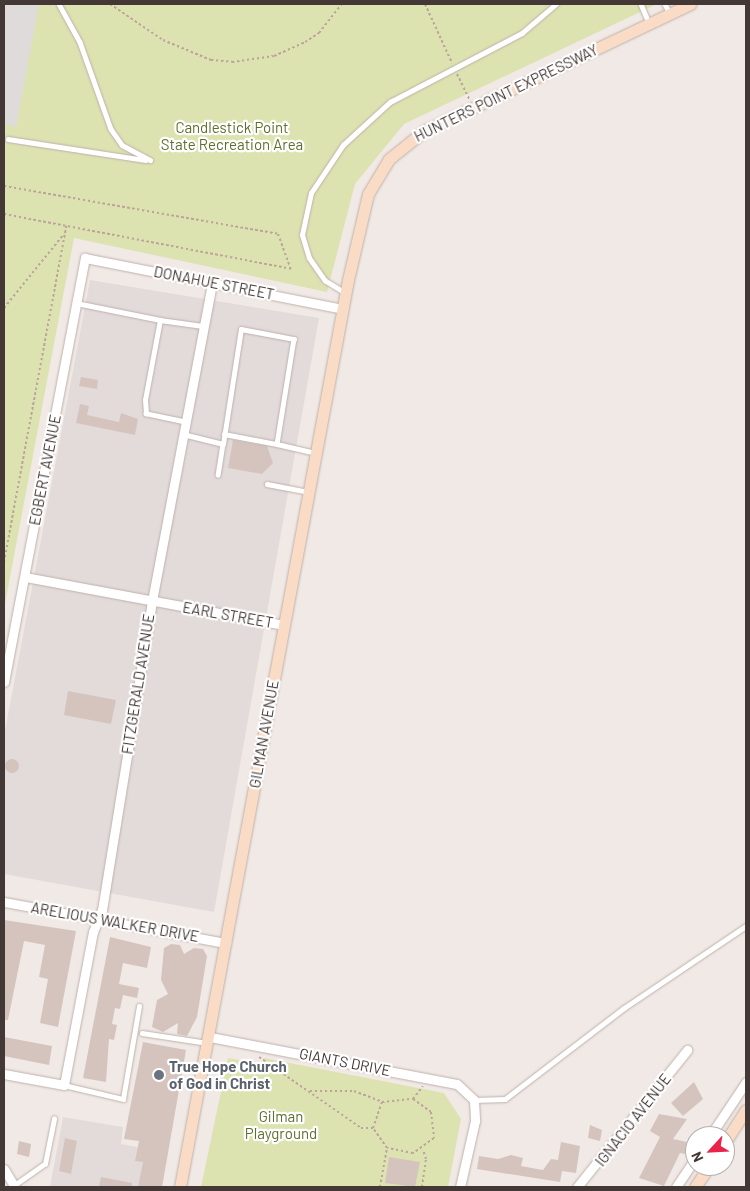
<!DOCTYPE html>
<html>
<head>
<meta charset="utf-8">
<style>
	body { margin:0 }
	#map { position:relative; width:750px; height:1191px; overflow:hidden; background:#f1e9e5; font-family:Barlow,sans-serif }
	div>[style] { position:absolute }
	.industrial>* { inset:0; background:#e3dbda }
	.green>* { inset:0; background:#dde3b0 }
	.parking>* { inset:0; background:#dfdbda }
	.building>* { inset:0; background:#d5c4be }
	.round { border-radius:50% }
	.path>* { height:2px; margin-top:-1px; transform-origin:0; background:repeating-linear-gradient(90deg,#bca49a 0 2.5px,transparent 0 5px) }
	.roads { filter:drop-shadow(0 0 1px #beb1ab) drop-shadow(0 0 1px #beb1ab) }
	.lane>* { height:4.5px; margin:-2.25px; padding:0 2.25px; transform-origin:2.25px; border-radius:2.25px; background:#fff }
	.street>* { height:9px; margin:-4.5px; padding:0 4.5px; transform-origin:4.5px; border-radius:4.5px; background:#fff }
	.secondary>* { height:11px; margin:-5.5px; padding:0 5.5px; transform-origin:5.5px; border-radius:5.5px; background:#fadbc5 }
	.dots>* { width:14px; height:14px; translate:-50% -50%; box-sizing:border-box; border:2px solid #fff; border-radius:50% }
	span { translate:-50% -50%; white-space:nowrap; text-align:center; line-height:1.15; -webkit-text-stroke:4.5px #fff; paint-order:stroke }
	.street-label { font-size:15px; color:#433835 }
	.park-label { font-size:15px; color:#5d6f2d }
	.worship-label { font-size:15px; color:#5b616d; font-weight:700 }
	.left { translate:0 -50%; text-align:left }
	.frame { position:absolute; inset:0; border:5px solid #433835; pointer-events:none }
	.north { position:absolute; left:685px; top:1126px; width:50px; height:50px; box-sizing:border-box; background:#fff; border:1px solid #b4afae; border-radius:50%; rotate:245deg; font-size:14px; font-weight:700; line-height:20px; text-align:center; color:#433835 }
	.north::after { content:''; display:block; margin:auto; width:18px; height:22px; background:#ea234a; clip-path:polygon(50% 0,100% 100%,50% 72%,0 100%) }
</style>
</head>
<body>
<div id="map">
	<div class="industrial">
		<div style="clip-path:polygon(90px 280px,319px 318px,214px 912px,4px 874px,4px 736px)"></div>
		<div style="clip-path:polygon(63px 1117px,123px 1127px,121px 1144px,168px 1153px,161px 1187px,50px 1187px)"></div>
	</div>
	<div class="green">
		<div style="clip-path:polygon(4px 4px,657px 4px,404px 124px,355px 184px,327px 292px,74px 238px,4px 609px)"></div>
		<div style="clip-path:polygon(228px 1058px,262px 1064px,264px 1058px,444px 1093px,461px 1119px,448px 1187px,201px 1187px)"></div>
	</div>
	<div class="parking">
		<div style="clip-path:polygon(4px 4px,39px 4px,16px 127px,4px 124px)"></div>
	</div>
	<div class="building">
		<div style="clip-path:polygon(81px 377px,98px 380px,97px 389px,79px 386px)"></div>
		<div style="clip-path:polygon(80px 404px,89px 406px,87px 415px,119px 422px,121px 413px,138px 419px,135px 435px,76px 423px)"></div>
		<div style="clip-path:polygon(233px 440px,267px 446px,273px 463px,262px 474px,228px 468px)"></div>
		<div style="clip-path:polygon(68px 691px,116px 700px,111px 724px,64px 715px)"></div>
		<div class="round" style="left:5px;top:759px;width:14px;height:14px"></div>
		<div style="clip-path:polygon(4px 920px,76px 931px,58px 1027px,40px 1023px,48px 979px,39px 977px,45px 945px,24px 941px,8px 1020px,4px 1020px)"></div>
		<div style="clip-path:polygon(110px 937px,151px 947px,147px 968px,123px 963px,119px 984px,139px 988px,137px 998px,123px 995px,120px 1009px,115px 1008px,112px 1024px,117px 1025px,114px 1040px,109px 1039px,106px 1082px,83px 1078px)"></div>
		<div style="clip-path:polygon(171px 944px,180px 945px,184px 954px,194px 948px,203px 949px,207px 956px,197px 1017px,187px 1036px,177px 1034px,178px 1023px,163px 1032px,152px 1027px,157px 1000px,168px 994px,161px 980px,164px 948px)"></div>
		<div style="clip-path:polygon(4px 1037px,52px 1046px,49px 1065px,4px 1056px)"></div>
		<div style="clip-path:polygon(143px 1042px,186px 1050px,162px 1187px,138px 1187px,143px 1162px,135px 1161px,139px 1141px,124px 1139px)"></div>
		<div style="clip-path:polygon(694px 1082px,703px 1099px,683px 1116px,671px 1103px)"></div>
		<div style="clip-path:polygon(659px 1114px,687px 1119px,673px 1139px,687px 1142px,685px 1154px,680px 1153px,664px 1186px,639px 1178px,660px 1137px,650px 1131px)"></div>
		<div style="clip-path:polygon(590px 1125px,602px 1130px,600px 1141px,588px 1138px)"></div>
		<div style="clip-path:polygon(65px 1138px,77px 1141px,71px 1174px,59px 1171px)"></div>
		<div style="clip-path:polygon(19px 1141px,31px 1144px,29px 1157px,17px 1154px)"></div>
		<div style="clip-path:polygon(561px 1142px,580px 1146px,576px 1173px,562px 1171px,560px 1182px,477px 1169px,479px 1156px,498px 1159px,511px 1155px,523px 1158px,521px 1166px,543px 1170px,551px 1159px,558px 1160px)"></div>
		<div style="clip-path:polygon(389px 1157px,420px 1162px,415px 1187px,385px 1183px)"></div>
		<div style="clip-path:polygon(101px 1177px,132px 1183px,132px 1187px,99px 1187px)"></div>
	</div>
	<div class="path">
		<div style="left:110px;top:4px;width:64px;rotate:34.2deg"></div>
		<div style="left:163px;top:40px;width:52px;rotate:22.6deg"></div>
		<div style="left:211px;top:60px;width:21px;rotate:5deg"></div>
		<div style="left:232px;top:62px;width:42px;rotate:-8.1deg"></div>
		<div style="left:274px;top:56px;width:34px;rotate:-24deg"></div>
		<div style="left:305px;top:42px;width:17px;rotate:-33deg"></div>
		<div style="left:319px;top:33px;width:37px;rotate:-52deg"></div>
		<div style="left:425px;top:4px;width:65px;rotate:65.4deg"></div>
		<div style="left:457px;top:74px;width:28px;rotate:64deg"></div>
		<div style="left:4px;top:186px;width:278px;rotate:9.9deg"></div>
		<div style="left:278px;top:234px;width:37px;rotate:70deg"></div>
		<div style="left:4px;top:214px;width:292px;rotate:10.8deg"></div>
		<div style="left:4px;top:308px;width:95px;rotate:-51deg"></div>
		<div style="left:4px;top:562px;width:342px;rotate:-79.5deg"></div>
		<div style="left:259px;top:1057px;width:124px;rotate:34.8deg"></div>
		<div style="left:361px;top:1128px;width:12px"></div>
		<div style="left:310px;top:1091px;width:44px"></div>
		<div style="left:354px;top:1091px;width:30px;rotate:21deg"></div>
		<div style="left:413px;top:1099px;width:22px;rotate:36deg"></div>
		<div style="left:431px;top:1112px;width:26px;rotate:83deg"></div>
		<div style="left:434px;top:1138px;width:26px;rotate:144deg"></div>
		<div style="left:413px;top:1153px;width:26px;rotate:-169deg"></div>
		<div style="left:387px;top:1148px;width:24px;rotate:-125deg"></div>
		<div style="left:373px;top:1128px;width:28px;rotate:-71deg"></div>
		<div style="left:382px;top:1102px;width:31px;rotate:-6deg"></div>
		<div style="left:413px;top:1099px;width:16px;rotate:-52deg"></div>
		<div style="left:380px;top:1187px;width:40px;rotate:-80deg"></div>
		<div style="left:422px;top:1187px;width:28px;rotate:-82deg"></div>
		<div style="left:426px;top:1159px;width:10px;rotate:-107deg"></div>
	</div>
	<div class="roads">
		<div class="lane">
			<div style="left:59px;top:4px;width:43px;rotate:61.1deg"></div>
			<div style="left:80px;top:42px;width:92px;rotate:70.4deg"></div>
			<div style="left:111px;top:129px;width:19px;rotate:55deg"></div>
			<div style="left:122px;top:145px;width:32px;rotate:28deg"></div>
			<div style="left:641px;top:4px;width:21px;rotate:67deg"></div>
			<div style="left:665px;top:4px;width:9px;rotate:63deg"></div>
			<div style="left:8px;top:139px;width:139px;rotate:8.7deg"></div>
			<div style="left:345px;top:293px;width:23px;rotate:-149deg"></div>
			<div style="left:325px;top:281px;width:28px;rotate:-125deg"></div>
			<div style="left:309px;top:258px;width:24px;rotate:-107deg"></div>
			<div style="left:302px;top:235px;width:43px;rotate:-77.9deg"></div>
			<div style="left:311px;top:193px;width:58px;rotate:-56.3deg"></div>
			<div style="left:343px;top:145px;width:64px;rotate:-42.5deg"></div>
			<div style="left:390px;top:102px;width:149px;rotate:-27.6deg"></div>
			<div style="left:522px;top:33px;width:45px;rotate:-40.5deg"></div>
			<div style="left:76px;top:303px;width:86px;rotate:11.4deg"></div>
			<div style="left:185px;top:422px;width:40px;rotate:-168deg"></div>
			<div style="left:146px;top:414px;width:14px;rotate:-94deg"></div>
			<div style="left:145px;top:400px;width:81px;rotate:-79.4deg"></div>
			<div style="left:160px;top:320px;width:43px;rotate:7.9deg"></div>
			<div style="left:183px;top:434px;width:41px;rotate:14deg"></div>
			<div style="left:223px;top:444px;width:31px;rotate:99deg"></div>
			<div style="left:224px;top:434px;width:54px;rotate:10.7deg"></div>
			<div style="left:223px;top:444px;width:116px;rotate:-81.1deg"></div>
			<div style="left:241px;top:329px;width:54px;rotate:10.7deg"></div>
			<div style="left:294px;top:339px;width:106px;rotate:99.2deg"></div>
			<div style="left:277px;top:444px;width:39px;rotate:13deg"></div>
			<div style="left:267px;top:484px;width:43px;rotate:10.8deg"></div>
			<div style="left:142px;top:1033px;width:66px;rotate:8.7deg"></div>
			<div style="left:64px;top:1085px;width:61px;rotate:13.3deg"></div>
			<div style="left:123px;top:1099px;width:94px;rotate:-80.2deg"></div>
			<div style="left:474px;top:1100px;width:31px;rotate:-2deg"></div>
			<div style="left:505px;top:1099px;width:150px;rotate:-37.4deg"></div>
			<div style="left:624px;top:1008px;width:147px;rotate:-33.9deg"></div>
			<div style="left:13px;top:1186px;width:39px;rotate:-35deg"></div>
			<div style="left:45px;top:1164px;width:46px;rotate:-78.7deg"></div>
		</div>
		<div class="street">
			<div style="left:25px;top:577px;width:263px;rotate:10.5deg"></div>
			<div style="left:4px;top:682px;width:432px;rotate:-79.2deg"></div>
			<div style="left:85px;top:258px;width:263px;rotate:11.2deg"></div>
			<div style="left:4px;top:902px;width:226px;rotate:10.5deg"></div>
			<div style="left:210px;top:1037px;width:251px;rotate:10.8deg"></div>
			<div style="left:457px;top:1084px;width:23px;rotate:43deg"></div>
			<div style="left:474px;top:1100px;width:21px;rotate:87deg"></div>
			<div style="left:475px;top:1121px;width:68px;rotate:102.8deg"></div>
			<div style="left:4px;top:1074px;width:61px;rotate:10.4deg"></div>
			<div style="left:64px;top:1085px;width:156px;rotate:-79.3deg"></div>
			<div style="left:93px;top:932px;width:24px;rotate:-68deg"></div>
			<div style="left:102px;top:910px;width:313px;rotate:-80.8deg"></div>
			<div style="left:152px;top:601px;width:324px;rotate:-79.3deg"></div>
			<div style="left:710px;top:1136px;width:65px;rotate:-56.3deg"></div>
			<div style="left:4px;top:1169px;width:21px;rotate:59deg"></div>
			<div style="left:577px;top:1187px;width:176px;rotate:-51.2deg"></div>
			<div style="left:676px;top:1187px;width:34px;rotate:-56deg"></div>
		</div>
		<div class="secondary">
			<div style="left:725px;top:1142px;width:38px;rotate:-57deg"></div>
			<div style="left:180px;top:1187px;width:922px;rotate:-79.51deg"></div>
			<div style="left:348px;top:280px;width:88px;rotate:-76.9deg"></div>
			<div style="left:368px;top:194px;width:41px;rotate:-59deg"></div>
			<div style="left:389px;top:159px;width:45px;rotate:-38.7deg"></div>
			<div style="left:424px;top:131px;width:295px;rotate:-25.5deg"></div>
			<div style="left:695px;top:1187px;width:25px;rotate:-56deg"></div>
		</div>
	</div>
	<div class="dots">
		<div style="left:159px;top:1075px;background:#6b7280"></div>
	</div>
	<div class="street-label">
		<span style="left:506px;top:93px;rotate:-26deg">HUNTERS POINT EXPRESSWAY</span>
		<span style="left:214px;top:283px;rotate:11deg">DONAHUE STREET</span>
		<span style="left:45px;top:470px;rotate:-79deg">EGBERT AVENUE</span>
		<span style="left:228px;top:615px;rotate:10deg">EARL STREET</span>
		<span style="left:138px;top:684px;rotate:-81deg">FITZGERALD AVENUE</span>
		<span style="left:264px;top:734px;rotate:-80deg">GILMAN AVENUE</span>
		<span style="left:115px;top:922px;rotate:10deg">ARELIOUS WALKER DRIVE</span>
		<span style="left:345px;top:1062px;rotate:11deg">GIANTS DRIVE</span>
		<span style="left:633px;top:1120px;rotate:-52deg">IGNACIO AVENUE</span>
	</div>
	<div class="park-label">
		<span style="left:232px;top:136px">Candlestick Point<br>State Recreation Area</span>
		<span style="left:281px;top:1125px">Gilman<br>Playground</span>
	</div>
	<div class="worship-label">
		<span class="left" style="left:169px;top:1075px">True Hope Church<br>of God in Christ</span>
	</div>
	<div class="frame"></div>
	<div class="north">N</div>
</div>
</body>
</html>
